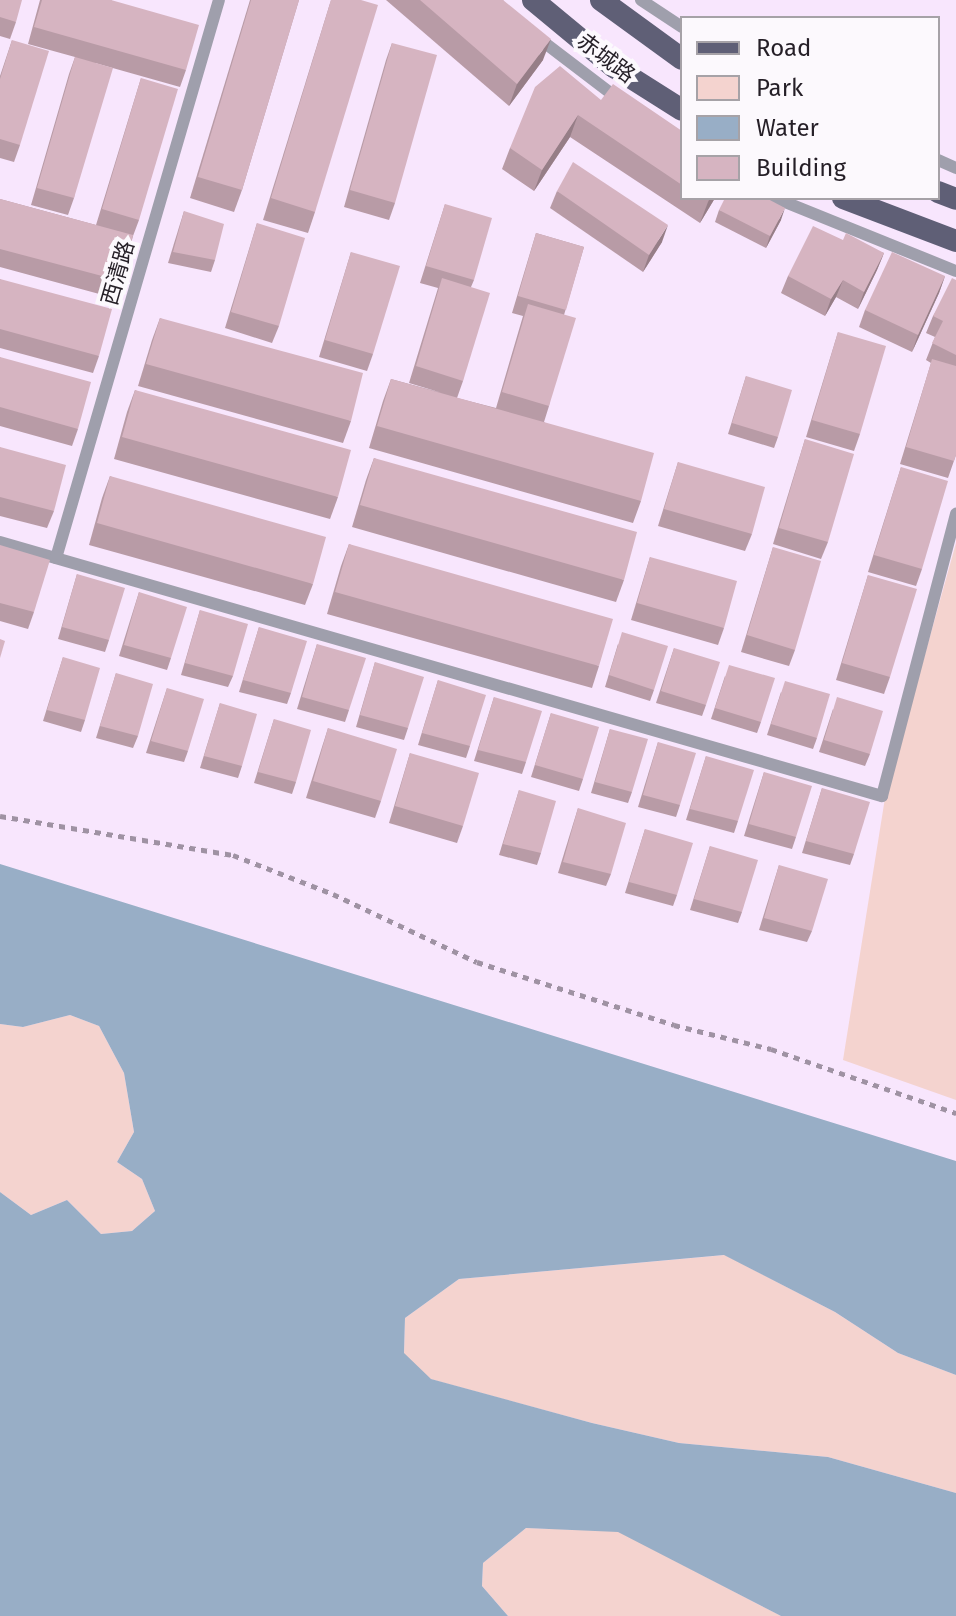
<!DOCTYPE html>
<html>
<head>
<meta charset="utf-8">
<style>
	body { margin:0 }
	#map { position:relative; width:956px; height:1616px; overflow:hidden; background:#f8e6fd; font-family:"Fira Sans","Noto Sans SC",sans-serif }
	div>[style] { position:absolute }
	.green>* { inset:0; background:#f4d3cf }
	.water>* { inset:0; background:#98aec6 }
	.path>* { height:5px; margin-top:-2.5px; transform-origin:0; background:repeating-linear-gradient(90deg,#9f92a3 0 6px,transparent 0 12px) }
	.service>* { height:12px; margin:-6px; padding:0 6px; transform-origin:6px; border-radius:6px; background:#9f9fac }
	.primary>* { height:22px; margin:-11px; padding:0 11px; transform-origin:11px; border-radius:11px; background:#5f5f76 }
	.wall>* { inset:0; background:#b89ba6 }
	.shaded-wall>* { inset:0; background:#967e87 }
	.building>* { inset:0; background:#d6b4c1 }
	span { translate:-50% -50%; white-space:nowrap; text-align:center; line-height:1.15; -webkit-text-stroke:8px #fcf9fd; paint-order:stroke }
	.street-label { font-size:22px; color:#251f27 }
	.legend { position:absolute; left:680px; top:16px; width:260px; height:184px; box-sizing:border-box; background:#fcf9fd; border:2px solid #a6a2a7; margin:0; padding:10px 14px; list-style:none; font-size:24px; color:#251f27 }
	.legend li { display:flex; align-items:center; gap:16px; height:40px }
	.legend b { width:40px; border:2px solid #a6a2a7 }
</style>
</head>
<body>
<div id="map">
	<div class="green">
		<div style="clip-path:polygon(956px 543px,956px 1100px,843px 1060px,885px 798px)"></div>
		<div style="clip-path:polygon(70px 1015px,99px 1026px,124px 1073px,134px 1132px,117px 1162px,142px 1179px,155px 1211px,132px 1231px,101px 1234px,67px 1200px,31px 1215px,0 1192px,0 1024px,23px 1027px)"></div>
		<div style="clip-path:polygon(725px 1255px,835px 1312px,898px 1353px,956px 1375px,956px 1493px,828px 1457px,679px 1443px,592px 1423px,430px 1379px,404px 1354px,405px 1318px,459px 1279px)"></div>
		<div style="clip-path:polygon(526px 1528px,618px 1531px,781px 1616px,508px 1616px,482px 1586px,483px 1563px)"></div>
	</div>
	<div class="water">
		<div style="clip-path:polygon(0 864px,956px 1161px,956px 1375px,898px 1353px,835px 1312px,724px 1255px,459px 1279px,405px 1318px,404px 1353px,431px 1379px,592px 1423px,679px 1443px,828px 1457px,956px 1493px,956px 1616px,781px 1616px,618px 1532px,526px 1528px,483px 1563px,482px 1586px,508px 1616px,0 1616px,0 1192px,31px 1215px,67px 1200px,101px 1234px,132px 1231px,155px 1211px,142px 1179px,117px 1162px,134px 1132px,124px 1073px,99px 1026px,70px 1015px,23px 1027px,0 1024px)"></div>
	</div>
	<div class="path">
		<div style="left:0;top:816px;width:236px;rotate:9.5deg"></div>
		<div style="left:233px;top:855px;width:107px;rotate:21.3deg"></div>
		<div style="left:333px;top:894px;width:159px;rotate:25.3deg"></div>
		<div style="left:477px;top:962px;width:207px;rotate:17.7deg"></div>
		<div style="left:674px;top:1025px;width:100px;rotate:13.9deg"></div>
		<div style="left:771px;top:1049px;width:196px;rotate:19.1deg"></div>
	</div>
	<div class="service">
		<div style="left:641px;top:0;width:49px;rotate:33.4deg"></div>
		<div style="left:537px;top:37px;width:106px;rotate:37.3deg"></div>
		<div style="left:938px;top:160px;width:20px;rotate:24deg"></div>
		<div style="left:775px;top:198px;width:195px;rotate:22deg"></div>
		<div style="left:0;top:542px;width:918px;rotate:16.07deg"></div>
		<div style="left:882px;top:796px;width:292px;rotate:-75.3deg"></div>
		<div style="left:56px;top:558px;width:581px;rotate:-73.72deg"></div>
	</div>
	<div class="primary">
		<div style="left:533px;top:0;width:105px;rotate:39.6deg"></div>
		<div style="left:614px;top:67px;width:80px;rotate:32.3deg"></div>
		<div style="left:601px;top:0;width:100px;rotate:36.1deg"></div>
		<div style="left:938px;top:192px;width:19px;rotate:21deg"></div>
		<div style="left:843px;top:198px;width:121px;rotate:20.8deg"></div>
	</div>
	<div class="wall">
		<div style="clip-path:polygon(0 0,16px 22px,10px 39px,0 36px)"></div>
		<div style="clip-path:polygon(40px 0,111px 0,186px 70px,180px 87px,95px 63px,74px 198px,68px 215px,31px 205px,69px 74px,75px 57px,28px 44px)"></div>
		<div style="clip-path:polygon(250px 0,299px 0,242px 190px,234px 212px,190px 198px)"></div>
		<div style="clip-path:polygon(331px 0,315px 212px,308px 233px,263px 220px)"></div>
		<div style="clip-path:polygon(386px 0,503px 0,543px 60px,509px 106px)"></div>
		<div style="clip-path:polygon(12px 40px,20px 145px,14px 162px,0 158px,0 76px)"></div>
		<div style="clip-path:polygon(392px 43px,395px 203px,389px 220px,344px 207px,386px 60px)"></div>
		<div style="clip-path:polygon(141px 78px,139px 220px,133px 236px,121px 281px,114px 298px,0 267px,0 199px,96px 225px)"></div>
		<div style="clip-path:polygon(601px 100px,682px 131px,682px 198px,715px 198px,700px 223px,570px 137px,534px 191px,502px 169px,510px 148px)"></div>
		<div style="clip-path:polygon(557px 191px,662px 242px,643px 272px,550px 208px)"></div>
		<div style="clip-path:polygon(445px 204px,474px 280px,471px 287px,463px 381px,457px 398px,496px 408px,523px 316px,512px 313px,536px 233px,584px 247px,564px 315px,549px 406px,544px 422px,641px 501px,633px 523px,369px 448px,383px 401px,391px 379px,442px 393px,409px 383px,438px 288px,420px 283px)"></div>
		<div style="clip-path:polygon(719px 210px,781px 220px,766px 248px,715px 222px)"></div>
		<div style="clip-path:polygon(184px 211px,215px 260px,211px 272px,168px 263px)"></div>
		<div style="clip-path:polygon(257px 223px,279px 326px,272px 343px,225px 328px)"></div>
		<div style="clip-path:polygon(843px 240px,884px 253px,877px 270px,858px 309px,836px 297px,825px 316px,781px 293px,788px 276px)"></div>
		<div style="clip-path:polygon(351px 252px,373px 354px,367px 371px,319px 357px)"></div>
		<div style="clip-path:polygon(945px 276px,939px 293px,912px 352px,859px 327px,865px 310px)"></div>
		<div style="clip-path:polygon(0 279px,99px 356px,93px 373px,0 348px)"></div>
		<div style="clip-path:polygon(956px 280px,956px 455px,948px 478px,900px 464px,931px 363px,926px 360px,935px 337px,926px 333px,933px 316px)"></div>
		<div style="clip-path:polygon(160px 318px,351px 421px,343px 443px,138px 386px,152px 340px)"></div>
		<div style="clip-path:polygon(838px 332px,860px 434px,854px 451px,806px 437px)"></div>
		<div style="clip-path:polygon(0 357px,78px 429px,72px 446px,0 426px)"></div>
		<div style="clip-path:polygon(746px 376px,778px 437px,774px 448px,728px 434px)"></div>
		<div style="clip-path:polygon(135px 390px,338px 497px,330px 519px,114px 459px,127px 412px)"></div>
		<div style="clip-path:polygon(805px 439px,828px 542px,821px 559px,773px 544px)"></div>
		<div style="clip-path:polygon(0 447px,54px 511px,47px 528px,0 516px)"></div>
		<div style="clip-path:polygon(374px 458px,624px 580px,616px 602px,352px 527px,366px 480px)"></div>
		<div style="clip-path:polygon(678px 462px,752px 534px,745px 551px,658px 526px)"></div>
		<div style="clip-path:polygon(901px 467px,922px 569px,916px 586px,868px 572px)"></div>
		<div style="clip-path:polygon(110px 476px,313px 584px,305px 605px,89px 545px,102px 498px)"></div>
		<div style="clip-path:polygon(349px 544px,599px 666px,592px 688px,327px 614px,341px 566px)"></div>
		<div style="clip-path:polygon(0 545px,34px 612px,28px 629px,0 621px)"></div>
		<div style="clip-path:polygon(773px 547px,795px 650px,789px 666px,741px 652px)"></div>
		<div style="clip-path:polygon(650px 557px,724px 628px,718px 645px,631px 620px)"></div>
		<div style="clip-path:polygon(77px 574px,109px 640px,105px 652px,58px 639px)"></div>
		<div style="clip-path:polygon(868px 575px,890px 677px,884px 694px,836px 680px)"></div>
		<div style="clip-path:polygon(139px 592px,171px 658px,167px 670px,119px 656px)"></div>
		<div style="clip-path:polygon(200px 610px,233px 676px,228px 687px,181px 675px)"></div>
		<div style="clip-path:polygon(259px 627px,291px 693px,287px 704px,239px 692px)"></div>
		<div style="clip-path:polygon(317px 644px,349px 710px,345px 722px,297px 709px)"></div>
		<div style="clip-path:polygon(618px 644px,654px 690px,650px 701px,605px 687px)"></div>
		<div style="clip-path:polygon(674px 648px,706px 705px,702px 716px,656px 703px)"></div>
		<div style="clip-path:polygon(63px 657px,85px 720px,81px 732px,43px 721px)"></div>
		<div style="clip-path:polygon(375px 662px,408px 728px,404px 740px,356px 727px)"></div>
		<div style="clip-path:polygon(116px 673px,138px 736px,133px 748px,96px 738px)"></div>
		<div style="clip-path:polygon(725px 676px,761px 722px,757px 733px,711px 719px)"></div>
		<div style="clip-path:polygon(438px 680px,470px 746px,466px 758px,418px 745px)"></div>
		<div style="clip-path:polygon(167px 688px,188px 751px,184px 762px,146px 753px)"></div>
		<div style="clip-path:polygon(781px 692px,817px 738px,813px 749px,767px 735px)"></div>
		<div style="clip-path:polygon(494px 697px,526px 762px,522px 774px,474px 761px)"></div>
		<div style="clip-path:polygon(220px 703px,242px 766px,238px 778px,200px 768px)"></div>
		<div style="clip-path:polygon(833px 709px,870px 754px,865px 766px,819px 752px)"></div>
		<div style="clip-path:polygon(551px 713px,583px 779px,579px 791px,531px 777px)"></div>
		<div style="clip-path:polygon(274px 719px,296px 782px,292px 794px,254px 783px)"></div>
		<div style="clip-path:polygon(328px 728px,381px 801px,375px 818px,306px 798px)"></div>
		<div style="clip-path:polygon(610px 729px,632px 792px,628px 803px,591px 793px)"></div>
		<div style="clip-path:polygon(658px 742px,680px 805px,676px 817px,638px 807px)"></div>
		<div style="clip-path:polygon(410px 753px,463px 826px,457px 843px,389px 823px)"></div>
		<div style="clip-path:polygon(706px 756px,738px 821px,734px 833px,686px 820px)"></div>
		<div style="clip-path:polygon(764px 772px,796px 837px,792px 849px,744px 836px)"></div>
		<div style="clip-path:polygon(822px 788px,854px 854px,850px 865px,802px 853px)"></div>
		<div style="clip-path:polygon(519px 790px,541px 853px,537px 865px,499px 855px)"></div>
		<div style="clip-path:polygon(578px 808px,611px 874px,606px 886px,558px 873px)"></div>
		<div style="clip-path:polygon(645px 829px,677px 895px,673px 906px,625px 893px)"></div>
		<div style="clip-path:polygon(710px 846px,742px 912px,738px 923px,690px 910px)"></div>
		<div style="clip-path:polygon(779px 865px,812px 931px,807px 942px,759px 930px)"></div>
	</div>
	<div class="shaded-wall">
		<div style="clip-path:polygon(551px 39px,543px 60px,509px 106px,517px 84px)"></div>
		<div style="clip-path:polygon(578px 115px,570px 137px,534px 191px,542px 170px)"></div>
		<div style="clip-path:polygon(710px 198px,715px 198px,700px 223px,708px 202px)"></div>
		<div style="clip-path:polygon(785px 208px,781px 220px,766px 248px,770px 236px)"></div>
		<div style="clip-path:polygon(668px 225px,662px 242px,643px 272px,649px 255px)"></div>
		<div style="clip-path:polygon(884px 253px,877px 270px,858px 309px,864px 292px)"></div>
		<div style="clip-path:polygon(945px 276px,939px 293px,912px 352px,918px 335px)"></div>
		<div style="clip-path:polygon(843px 280px,836px 297px,825px 316px,831px 299px)"></div>
	</div>
	<div class="building">
		<div style="clip-path:polygon(0 0,22px 0,16px 22px,0 17px)"></div>
		<div style="clip-path:polygon(42px 0,111px 0,199px 25px,186px 70px,34px 27px)"></div>
		<div style="clip-path:polygon(251px 0,299px 0,242px 190px,198px 177px)"></div>
		<div style="clip-path:polygon(331px 0,361px 0,378px 5px,315px 212px,271px 198px)"></div>
		<div style="clip-path:polygon(420px 0,503px 0,551px 39px,517px 84px)"></div>
		<div style="clip-path:polygon(12px 40px,49px 51px,20px 145px,0 139px,0 79px)"></div>
		<div style="clip-path:polygon(392px 43px,437px 55px,395px 203px,350px 190px)"></div>
		<div style="clip-path:polygon(75px 57px,113px 68px,74px 198px,37px 188px)"></div>
		<div style="clip-path:polygon(560px 66px,601px 100px,613px 84px,682px 131px,682px 185px,578px 115px,542px 170px,510px 148px,535px 87px)"></div>
		<div style="clip-path:polygon(141px 78px,178px 89px,139px 220px,102px 209px)"></div>
		<div style="clip-path:polygon(573px 162px,668px 225px,649px 255px,557px 191px)"></div>
		<div style="clip-path:polygon(725px 198px,766px 198px,785px 208px,770px 236px,719px 210px)"></div>
		<div style="clip-path:polygon(0 199px,133px 235px,121px 281px,0 249px)"></div>
		<div style="clip-path:polygon(445px 204px,492px 218px,474px 280px,426px 266px)"></div>
		<div style="clip-path:polygon(184px 211px,224px 224px,215px 260px,173px 252px)"></div>
		<div style="clip-path:polygon(257px 223px,305px 238px,279px 326px,231px 312px)"></div>
		<div style="clip-path:polygon(813px 226px,843px 240px,846px 233px,884px 253px,864px 292px,843px 280px,831px 299px,788px 276px)"></div>
		<div style="clip-path:polygon(536px 233px,584px 247px,566px 310px,518px 296px)"></div>
		<div style="clip-path:polygon(351px 252px,400px 266px,373px 354px,325px 340px)"></div>
		<div style="clip-path:polygon(892px 252px,945px 276px,918px 335px,865px 310px)"></div>
		<div style="clip-path:polygon(442px 278px,490px 293px,463px 381px,416px 366px)"></div>
		<div style="clip-path:polygon(952px 278px,956px 280px,956px 355px,932px 343px,943px 321px,933px 316px)"></div>
		<div style="clip-path:polygon(0 279px,112px 309px,99px 356px,0 329px)"></div>
		<div style="clip-path:polygon(528px 304px,576px 318px,549px 406px,502px 392px)"></div>
		<div style="clip-path:polygon(160px 318px,363px 373px,351px 421px,146px 364px)"></div>
		<div style="clip-path:polygon(838px 332px,886px 346px,860px 434px,812px 420px)"></div>
		<div style="clip-path:polygon(0 357px,91px 382px,78px 429px,0 407px)"></div>
		<div style="clip-path:polygon(932px 359px,956px 366px,956px 455px,954px 461px,906px 447px)"></div>
		<div style="clip-path:polygon(746px 376px,792px 390px,778px 437px,732px 423px)"></div>
		<div style="clip-path:polygon(391px 379px,654px 453px,641px 501px,377px 426px)"></div>
		<div style="clip-path:polygon(135px 390px,351px 450px,338px 497px,122px 437px)"></div>
		<div style="clip-path:polygon(805px 439px,854px 454px,828px 542px,779px 528px)"></div>
		<div style="clip-path:polygon(0 447px,66px 465px,54px 511px,0 497px)"></div>
		<div style="clip-path:polygon(374px 458px,637px 532px,624px 580px,360px 505px)"></div>
		<div style="clip-path:polygon(678px 462px,765px 487px,752px 534px,664px 509px)"></div>
		<div style="clip-path:polygon(901px 467px,948px 481px,922px 569px,874px 555px)"></div>
		<div style="clip-path:polygon(110px 476px,326px 537px,313px 584px,97px 523px)"></div>
		<div style="clip-path:polygon(349px 544px,613px 619px,599px 666px,335px 592px)"></div>
		<div style="clip-path:polygon(0 545px,50px 560px,34px 612px,0 603px)"></div>
		<div style="clip-path:polygon(773px 547px,821px 561px,795px 650px,747px 635px)"></div>
		<div style="clip-path:polygon(650px 557px,737px 581px,724px 628px,637px 603px)"></div>
		<div style="clip-path:polygon(77px 574px,125px 588px,109px 640px,62px 627px)"></div>
		<div style="clip-path:polygon(868px 575px,917px 589px,890px 677px,842px 663px)"></div>
		<div style="clip-path:polygon(139px 592px,187px 607px,171px 658px,124px 645px)"></div>
		<div style="clip-path:polygon(200px 610px,248px 624px,233px 676px,185px 663px)"></div>
		<div style="clip-path:polygon(259px 627px,307px 641px,291px 693px,243px 680px)"></div>
		<div style="clip-path:polygon(622px 632px,668px 646px,654px 690px,609px 675px)"></div>
		<div style="clip-path:polygon(0 639px,5px 641px,0 658px)"></div>
		<div style="clip-path:polygon(317px 644px,366px 658px,349px 710px,302px 697px)"></div>
		<div style="clip-path:polygon(674px 648px,720px 662px,706px 705px,661px 691px)"></div>
		<div style="clip-path:polygon(63px 657px,100px 668px,85px 720px,47px 710px)"></div>
		<div style="clip-path:polygon(375px 662px,424px 677px,408px 728px,360px 715px)"></div>
		<div style="clip-path:polygon(729px 665px,775px 678px,761px 722px,715px 708px)"></div>
		<div style="clip-path:polygon(116px 673px,153px 684px,138px 736px,100px 726px)"></div>
		<div style="clip-path:polygon(438px 680px,486px 695px,470px 746px,422px 733px)"></div>
		<div style="clip-path:polygon(785px 681px,830px 694px,817px 738px,771px 724px)"></div>
		<div style="clip-path:polygon(167px 688px,204px 699px,188px 751px,151px 741px)"></div>
		<div style="clip-path:polygon(494px 697px,542px 711px,526px 762px,478px 750px)"></div>
		<div style="clip-path:polygon(837px 697px,883px 711px,870px 754px,824px 740px)"></div>
		<div style="clip-path:polygon(220px 703px,257px 714px,242px 766px,204px 756px)"></div>
		<div style="clip-path:polygon(551px 713px,599px 727px,583px 779px,535px 765px)"></div>
		<div style="clip-path:polygon(274px 719px,311px 730px,296px 782px,258px 772px)"></div>
		<div style="clip-path:polygon(328px 728px,397px 749px,381px 801px,313px 781px)"></div>
		<div style="clip-path:polygon(610px 729px,648px 739px,632px 792px,595px 782px)"></div>
		<div style="clip-path:polygon(658px 742px,696px 753px,680px 805px,643px 795px)"></div>
		<div style="clip-path:polygon(410px 753px,479px 773px,463px 826px,395px 806px)"></div>
		<div style="clip-path:polygon(706px 756px,754px 770px,738px 821px,690px 809px)"></div>
		<div style="clip-path:polygon(764px 772px,812px 786px,796px 837px,749px 824px)"></div>
		<div style="clip-path:polygon(822px 788px,870px 802px,854px 854px,806px 841px)"></div>
		<div style="clip-path:polygon(519px 790px,556px 801px,541px 853px,503px 844px)"></div>
		<div style="clip-path:polygon(578px 808px,626px 823px,611px 874px,563px 862px)"></div>
		<div style="clip-path:polygon(645px 829px,693px 843px,677px 895px,629px 882px)"></div>
		<div style="clip-path:polygon(710px 846px,758px 860px,742px 912px,694px 899px)"></div>
		<div style="clip-path:polygon(779px 865px,828px 879px,812px 931px,764px 918px)"></div>
	</div>
	<div class="street-label">
		<span style="left:606px;top:58px;rotate:37deg">赤城路</span>
		<span style="left:118px;top:273px;rotate:-74deg">西清路</span>
	</div>
	<ul class="legend">
	<li><b style="height:10px;background:#5f5f76"></b>Road</li>
	<li><b style="height:22px;background:#f4d3cf"></b>Park</li>
	<li><b style="height:22px;background:#98aec6"></b>Water</li>
	<li><b style="height:22px;background:#d6b4c1"></b>Building</li>
	</ul>
</div>
</body>
</html>
